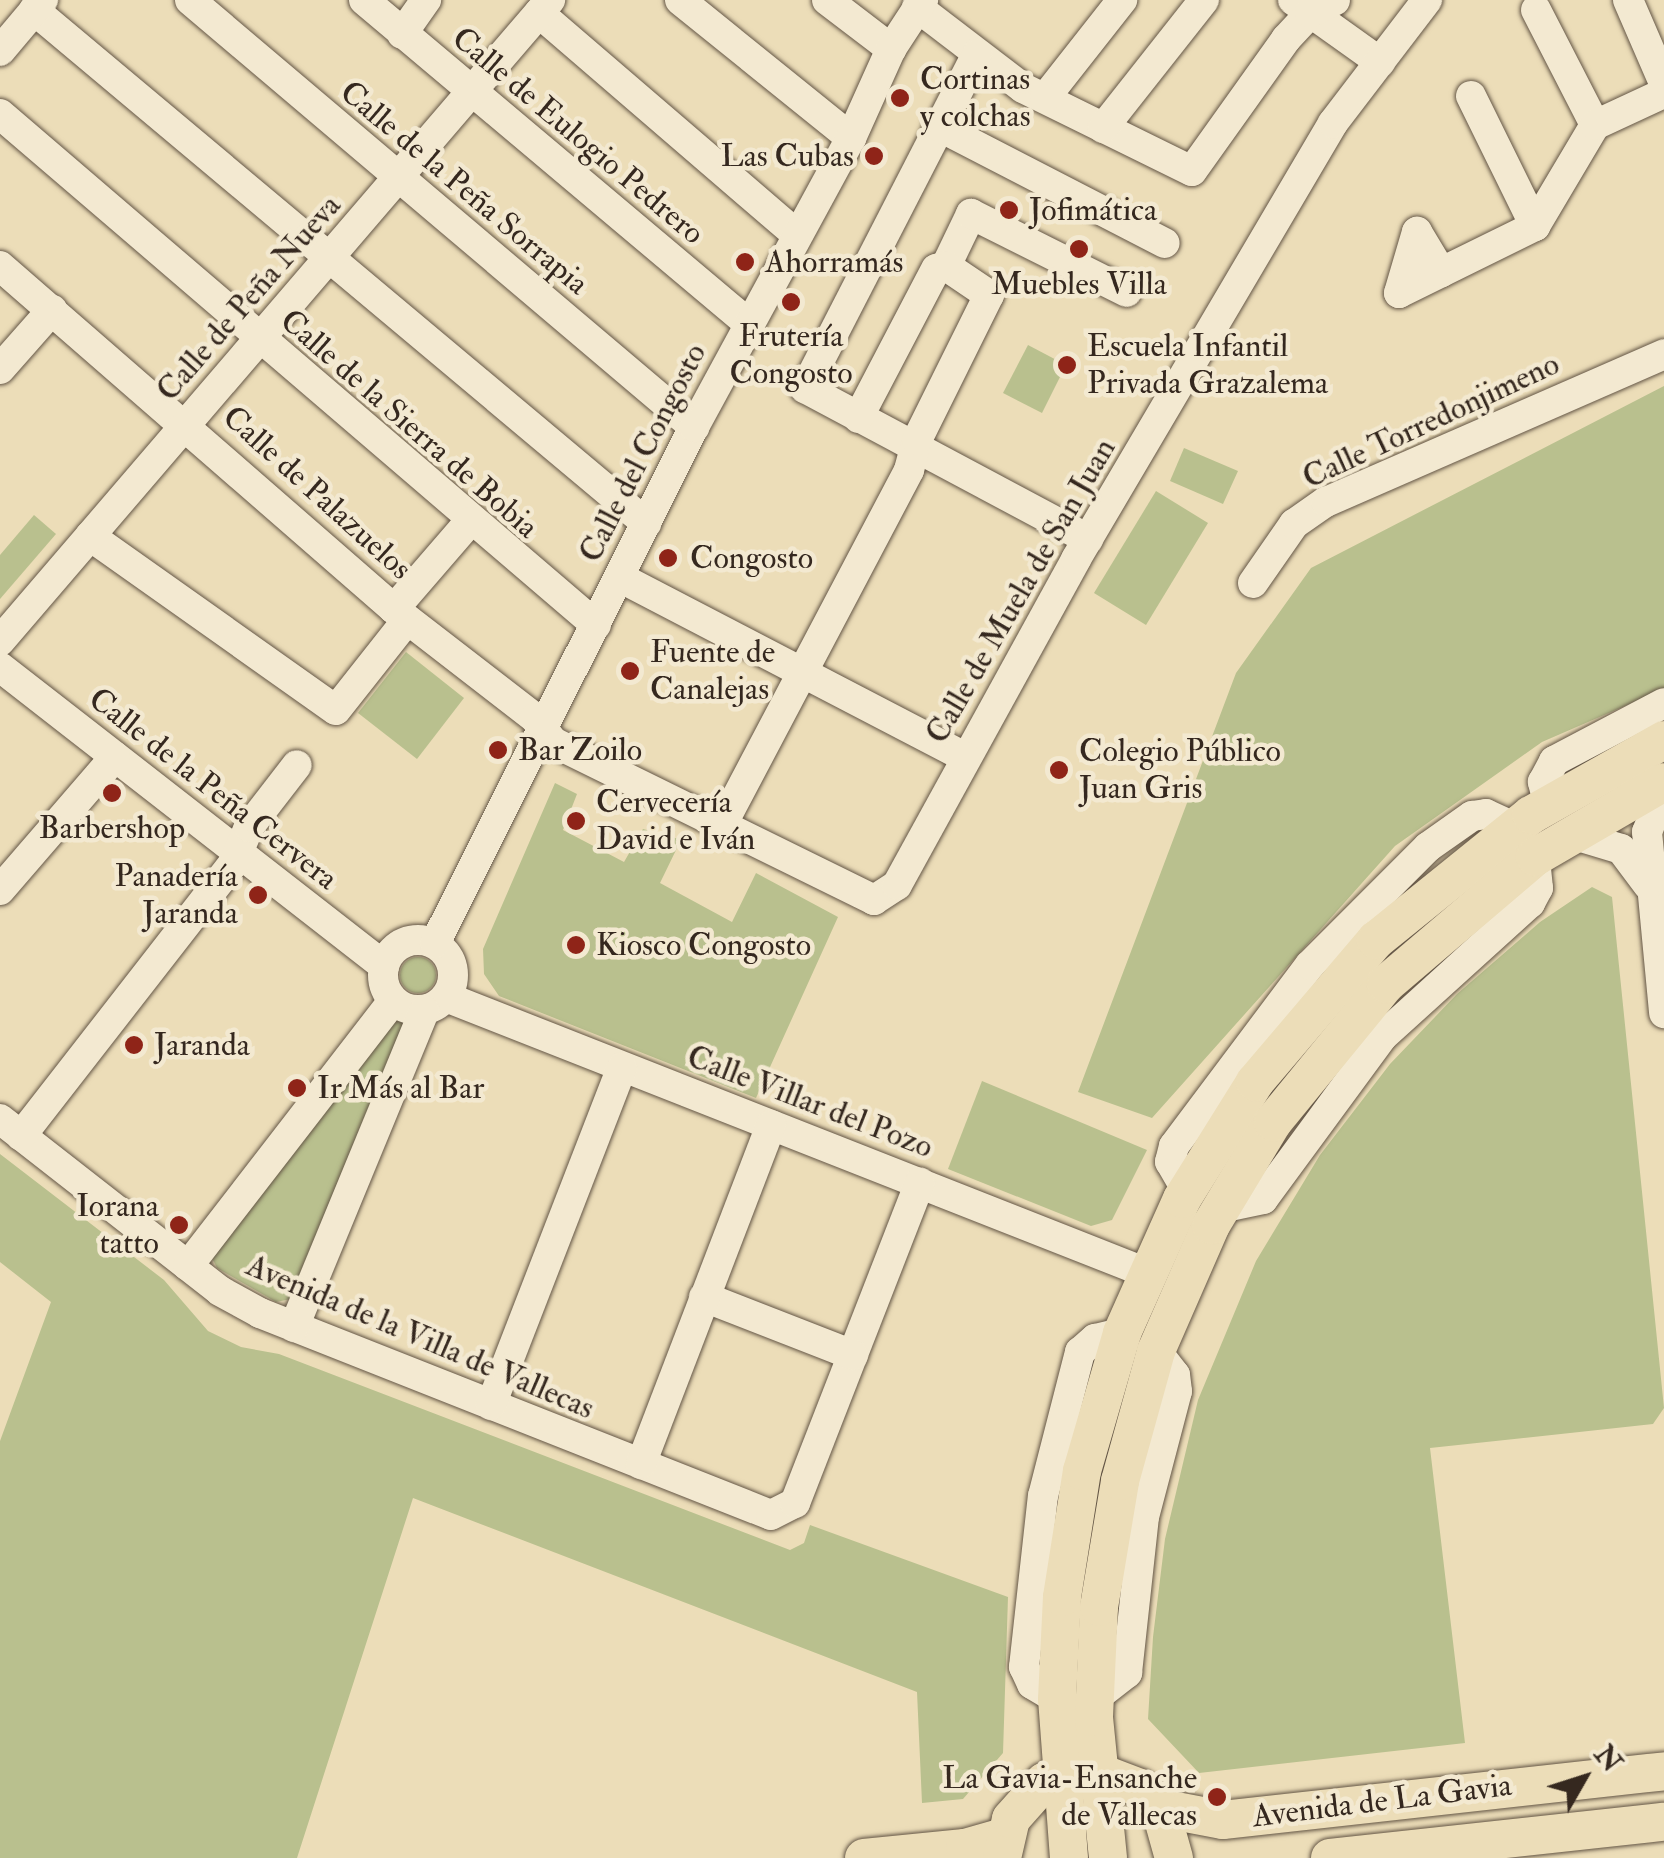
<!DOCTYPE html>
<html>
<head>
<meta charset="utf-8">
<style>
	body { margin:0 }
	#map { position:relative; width:1664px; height:1858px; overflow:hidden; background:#ecddb8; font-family:"IM FELL Double Pica",serif }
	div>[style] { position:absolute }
	.green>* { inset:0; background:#b9c08e }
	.round { border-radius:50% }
	.roads { filter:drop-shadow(0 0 2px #635545) drop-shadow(0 0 2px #635545) }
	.minor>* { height:30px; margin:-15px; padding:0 15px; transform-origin:15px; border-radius:15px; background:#f3e9d1 }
	.minor>.ring { margin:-15px; padding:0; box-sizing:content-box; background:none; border:30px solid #f3e9d1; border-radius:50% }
	.major>* { height:38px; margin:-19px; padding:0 19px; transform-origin:19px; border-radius:19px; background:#ecddb8 }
	.dots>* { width:28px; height:28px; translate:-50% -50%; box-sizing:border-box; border:5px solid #f3e9d1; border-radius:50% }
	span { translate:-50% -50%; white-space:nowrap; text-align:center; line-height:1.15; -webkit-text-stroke:9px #f3e9d1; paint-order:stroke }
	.poi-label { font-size:32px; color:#35281f }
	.left { translate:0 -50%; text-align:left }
	.right { translate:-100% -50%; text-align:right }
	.street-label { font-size:32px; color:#35281f }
	.north { position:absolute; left:1534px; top:1728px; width:100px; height:100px; -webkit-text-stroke:8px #f3e9d1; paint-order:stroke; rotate:51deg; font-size:28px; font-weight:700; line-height:40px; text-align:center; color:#35281f }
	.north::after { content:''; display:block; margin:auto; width:35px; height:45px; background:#35281f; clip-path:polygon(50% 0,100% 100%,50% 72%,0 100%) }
</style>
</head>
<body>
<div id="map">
	<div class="green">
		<div style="clip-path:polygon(1028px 345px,1066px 365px,1042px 413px,1003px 393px)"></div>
		<div style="clip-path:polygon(1664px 386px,1664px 689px,1542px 742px,1395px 846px,1152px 1118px,1078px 1092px,1236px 673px,1311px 568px)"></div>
		<div style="clip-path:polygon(1184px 448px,1238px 471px,1223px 504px,1170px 481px)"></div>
		<div style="clip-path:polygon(1156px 491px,1208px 523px,1146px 625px,1094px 593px)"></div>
		<div style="clip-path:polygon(34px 515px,56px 534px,0 599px,0 555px)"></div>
		<div style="clip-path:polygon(406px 652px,464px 698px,417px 759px,358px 713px)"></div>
		<div style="clip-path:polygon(555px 783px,577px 794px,563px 830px,624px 862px,643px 829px,693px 843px,678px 846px,660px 883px,732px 922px,756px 873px,838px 917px,756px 1098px,499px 996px,484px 974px,483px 949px)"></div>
		<div style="clip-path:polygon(1592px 887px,1612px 897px,1664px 1408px,1653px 1424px,1430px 1448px,1465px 1743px,1199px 1773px,1148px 1719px,1153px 1637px,1165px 1539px,1198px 1400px,1256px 1261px,1320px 1155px,1390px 1064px,1457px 994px,1540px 922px)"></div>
		<div class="round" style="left:400px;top:957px;width:36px;height:36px"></div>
		<div style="clip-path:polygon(393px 1016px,408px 1024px,291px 1299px,276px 1302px,217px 1268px,212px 1258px)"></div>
		<div style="clip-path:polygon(982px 1081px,1147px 1150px,1112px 1220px,1091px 1226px,948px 1169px)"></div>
		<div style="clip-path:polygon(0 1154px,164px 1280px,208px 1331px,241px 1347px,279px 1354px,790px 1550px,804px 1543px,810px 1525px,1008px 1597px,1003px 1753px,963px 1799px,922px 1803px,917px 1692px,413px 1498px,297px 1858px,0 1858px,0 1441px,51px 1302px,0 1262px)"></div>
	</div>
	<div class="roads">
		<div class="minor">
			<div style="left:190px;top:0;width:661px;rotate:40.27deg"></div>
			<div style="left:364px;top:0;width:503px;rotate:40.08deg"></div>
			<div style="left:680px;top:0;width:220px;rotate:38.9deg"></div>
			<div style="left:827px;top:0;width:81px;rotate:37.4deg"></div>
			<div style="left:1293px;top:0;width:107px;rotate:35.5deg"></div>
			<div style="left:1628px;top:0;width:90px;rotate:66.6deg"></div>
			<div style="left:917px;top:7px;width:133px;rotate:37.4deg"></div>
			<div style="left:1023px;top:88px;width:188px;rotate:26.2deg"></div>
			<div style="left:1192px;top:171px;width:162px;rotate:-54.5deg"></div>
			<div style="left:1286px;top:39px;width:35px;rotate:-47deg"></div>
			<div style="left:1310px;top:13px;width:28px;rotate:-27deg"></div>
			<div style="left:34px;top:10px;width:799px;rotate:39.97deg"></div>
			<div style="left:1536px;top:10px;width:129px;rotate:62.8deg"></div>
			<div style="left:539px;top:13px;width:340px;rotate:40.7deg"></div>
			<div style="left:402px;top:34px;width:42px;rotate:-54.8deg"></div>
			<div style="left:0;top:51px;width:67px;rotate:-49.9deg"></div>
			<div style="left:977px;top:54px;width:376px;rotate:117.2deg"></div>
			<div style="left:805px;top:388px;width:321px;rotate:28.1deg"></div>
			<div style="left:1471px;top:96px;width:145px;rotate:63.8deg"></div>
			<div style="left:1045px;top:98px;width:125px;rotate:-51.8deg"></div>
			<div style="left:0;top:114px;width:785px;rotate:40.61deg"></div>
			<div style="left:938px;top:126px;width:255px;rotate:27.3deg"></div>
			<div style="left:1103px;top:128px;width:163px;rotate:-51.7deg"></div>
			<div style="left:0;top:266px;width:522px;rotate:41.04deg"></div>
			<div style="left:394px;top:609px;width:178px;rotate:37.7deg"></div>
			<div style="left:535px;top:718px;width:30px;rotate:53deg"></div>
			<div style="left:553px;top:742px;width:358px;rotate:26.2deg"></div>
			<div style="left:874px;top:900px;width:27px;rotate:-33deg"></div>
			<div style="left:897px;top:885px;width:372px;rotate:-61.2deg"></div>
			<div style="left:1076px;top:559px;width:506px;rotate:-59.48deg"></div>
			<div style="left:1333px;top:123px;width:155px;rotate:-52.6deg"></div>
			<div style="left:946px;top:266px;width:58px;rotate:-64.3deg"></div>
			<div style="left:971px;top:214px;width:174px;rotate:26.6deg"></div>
			<div style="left:1399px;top:293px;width:152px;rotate:-26.2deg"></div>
			<div style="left:1535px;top:226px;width:117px;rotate:-59.3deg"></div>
			<div style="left:1595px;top:125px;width:76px;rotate:-24.9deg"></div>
			<div style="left:1399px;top:293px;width:64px;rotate:-73.6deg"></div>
			<div style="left:1417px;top:232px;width:47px;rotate:59deg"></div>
			<div style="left:0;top:369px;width:79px;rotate:-48.6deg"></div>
			<div style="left:90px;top:536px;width:301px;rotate:35.3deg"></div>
			<div style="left:336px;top:710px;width:115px;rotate:-51.7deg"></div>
			<div style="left:619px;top:577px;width:391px;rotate:27.5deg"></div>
			<div style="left:1253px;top:583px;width:72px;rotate:-55.2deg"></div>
			<div style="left:1294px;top:524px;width:39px;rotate:-35deg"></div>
			<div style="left:1326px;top:502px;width:369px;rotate:-23.6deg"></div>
			<div style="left:394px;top:609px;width:115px;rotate:-49.2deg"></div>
			<div style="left:0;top:641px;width:845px;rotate:-49.37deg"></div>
			<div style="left:0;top:667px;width:487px;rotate:37.9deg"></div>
			<div style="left:1664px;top:790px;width:45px;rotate:112deg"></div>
			<div style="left:1647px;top:832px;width:182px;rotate:84.6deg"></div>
			<div style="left:1549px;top:805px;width:24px;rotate:-105deg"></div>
			<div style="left:1543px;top:782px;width:24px;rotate:-62deg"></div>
			<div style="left:1554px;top:761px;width:124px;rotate:-27.8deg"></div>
			<div style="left:722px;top:825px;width:401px;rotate:-62.2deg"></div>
			<div style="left:909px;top:470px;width:31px;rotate:-75deg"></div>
			<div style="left:917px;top:440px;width:162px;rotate:-63.6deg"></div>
			<div style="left:989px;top:295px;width:52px;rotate:-146deg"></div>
			<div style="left:946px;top:266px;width:10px;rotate:163deg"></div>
			<div style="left:936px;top:269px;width:168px;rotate:117.6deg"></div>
			<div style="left:1571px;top:834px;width:52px;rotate:16.7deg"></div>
			<div style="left:1621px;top:849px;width:45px;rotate:53.1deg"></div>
			<div style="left:0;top:890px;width:176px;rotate:-49.2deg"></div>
			<div class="ring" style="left:383px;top:940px;width:40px;height:40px"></div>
			<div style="left:435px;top:943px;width:577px;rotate:-63.35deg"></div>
			<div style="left:694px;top:427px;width:329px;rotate:-61.5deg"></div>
			<div style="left:851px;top:138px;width:98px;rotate:-65.8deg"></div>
			<div style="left:891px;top:49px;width:59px;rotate:-56.9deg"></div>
			<div style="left:446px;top:997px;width:753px;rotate:21.49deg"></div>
			<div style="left:0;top:1119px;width:279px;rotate:38deg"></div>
			<div style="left:220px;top:1291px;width:46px;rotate:28.8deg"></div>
			<div style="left:260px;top:1313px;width:549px;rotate:21.57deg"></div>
			<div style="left:771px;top:1515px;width:27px;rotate:-27deg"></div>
			<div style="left:795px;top:1503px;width:344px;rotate:-68.7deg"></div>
			<div style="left:21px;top:1136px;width:345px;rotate:-52.1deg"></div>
			<div style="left:233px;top:864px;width:40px;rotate:-66.6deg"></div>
			<div style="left:249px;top:827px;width:78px;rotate:-52.3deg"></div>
			<div style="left:1187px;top:1191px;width:34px;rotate:-120deg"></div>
			<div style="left:1170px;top:1162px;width:16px;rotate:-76deg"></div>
			<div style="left:1174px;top:1146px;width:226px;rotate:-53.1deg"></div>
			<div style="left:1310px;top:965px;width:167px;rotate:-45deg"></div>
			<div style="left:1428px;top:847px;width:54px;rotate:-35.2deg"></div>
			<div style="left:1472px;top:816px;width:14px;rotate:-8deg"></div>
			<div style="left:1486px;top:814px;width:31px;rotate:25deg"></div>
			<div style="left:1220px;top:1208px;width:44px;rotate:-11.8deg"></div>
			<div style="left:1263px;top:1199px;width:201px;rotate:-53.7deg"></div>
			<div style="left:1382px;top:1037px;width:200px;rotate:-42.2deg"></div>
			<div style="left:1530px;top:903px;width:17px;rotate:-62deg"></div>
			<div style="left:1538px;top:888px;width:31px;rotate:-96deg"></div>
			<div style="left:188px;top:1266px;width:335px;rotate:-52.3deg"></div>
			<div style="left:704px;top:1297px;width:160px;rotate:21.3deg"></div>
			<div style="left:294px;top:1327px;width:342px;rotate:-67.6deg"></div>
			<div style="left:491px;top:1405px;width:362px;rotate:-68.8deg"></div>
			<div style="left:641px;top:1464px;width:363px;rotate:-69deg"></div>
			<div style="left:1095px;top:1698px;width:41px;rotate:-38deg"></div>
			<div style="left:1127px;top:1673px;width:157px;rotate:-83.8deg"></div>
			<div style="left:1144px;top:1517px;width:130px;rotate:-75.3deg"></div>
			<div style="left:1177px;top:1391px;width:16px;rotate:-97deg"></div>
			<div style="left:1175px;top:1375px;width:31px;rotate:-128deg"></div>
			<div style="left:1057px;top:1699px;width:29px;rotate:-149deg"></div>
			<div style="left:1032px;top:1684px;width:19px;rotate:-115deg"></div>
			<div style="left:1024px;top:1667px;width:172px;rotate:-83.7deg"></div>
			<div style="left:1043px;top:1496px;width:149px;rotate:-75.6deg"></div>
			<div style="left:1080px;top:1352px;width:20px;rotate:-41deg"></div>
			<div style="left:1095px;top:1339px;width:28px;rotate:-13deg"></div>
		</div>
		<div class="major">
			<div style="left:1160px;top:1808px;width:64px;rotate:10.8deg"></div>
			<div style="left:1223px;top:1820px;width:444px;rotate:-6.3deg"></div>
			<div style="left:864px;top:1858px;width:101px;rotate:-5.7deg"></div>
			<div style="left:965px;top:1848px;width:40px;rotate:-16deg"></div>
			<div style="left:1002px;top:1858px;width:40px;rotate:-77deg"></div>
			<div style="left:1011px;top:1819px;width:50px;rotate:-48.3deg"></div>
			<div style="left:1044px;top:1782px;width:55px;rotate:-10.5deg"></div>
			<div style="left:1098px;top:1772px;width:45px;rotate:20.9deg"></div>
			<div style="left:1140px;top:1788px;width:28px;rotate:45deg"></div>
			<div style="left:1160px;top:1808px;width:52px;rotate:74.4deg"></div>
			<div style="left:1069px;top:1858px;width:159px;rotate:-94.3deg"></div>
			<div style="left:1057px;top:1699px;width:102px;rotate:-87.2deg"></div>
			<div style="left:1062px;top:1597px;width:128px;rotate:-81deg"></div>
			<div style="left:1082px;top:1471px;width:144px;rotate:-73.8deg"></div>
			<div style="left:1122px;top:1333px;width:147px;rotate:-65.9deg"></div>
			<div style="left:1182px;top:1199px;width:138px;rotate:-58deg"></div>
			<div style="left:1255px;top:1082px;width:187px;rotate:-49.6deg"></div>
			<div style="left:1376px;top:940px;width:199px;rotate:-38.9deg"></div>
			<div style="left:1531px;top:815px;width:153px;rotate:-29.4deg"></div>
			<div style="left:1108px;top:1858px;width:142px;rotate:-95.7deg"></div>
			<div style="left:1094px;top:1717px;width:110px;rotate:-87.4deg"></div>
			<div style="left:1099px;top:1607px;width:128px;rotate:-80.5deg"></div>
			<div style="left:1120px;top:1481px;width:135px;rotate:-74.5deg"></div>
			<div style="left:1156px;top:1351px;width:137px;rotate:-66.4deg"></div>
			<div style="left:1211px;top:1225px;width:120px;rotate:-59deg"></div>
			<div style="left:1273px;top:1122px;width:178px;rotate:-50.7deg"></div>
			<div style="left:1386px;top:984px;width:196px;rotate:-40.4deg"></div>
			<div style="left:1535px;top:857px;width:149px;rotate:-30.2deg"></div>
			<div style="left:1330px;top:1858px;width:336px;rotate:-6.2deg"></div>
		</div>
	</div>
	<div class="dots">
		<div style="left:900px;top:98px;background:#8f2418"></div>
		<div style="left:874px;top:156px;background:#8f2418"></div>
		<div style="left:1009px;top:210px;background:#8f2418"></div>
		<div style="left:1079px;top:249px;background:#8f2418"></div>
		<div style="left:745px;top:262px;background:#8f2418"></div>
		<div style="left:791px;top:302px;background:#8f2418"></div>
		<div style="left:1067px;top:365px;background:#8f2418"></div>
		<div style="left:668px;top:558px;background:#8f2418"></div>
		<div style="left:630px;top:671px;background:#8f2418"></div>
		<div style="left:498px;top:750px;background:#8f2418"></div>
		<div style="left:1059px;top:770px;background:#8f2418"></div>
		<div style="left:112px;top:793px;background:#8f2418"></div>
		<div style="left:576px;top:821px;background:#8f2418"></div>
		<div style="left:258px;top:895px;background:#8f2418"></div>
		<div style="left:576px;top:945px;background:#8f2418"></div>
		<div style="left:134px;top:1045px;background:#8f2418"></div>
		<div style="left:297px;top:1088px;background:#8f2418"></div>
		<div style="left:179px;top:1225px;background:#8f2418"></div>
		<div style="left:1217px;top:1797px;background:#8f2418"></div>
	</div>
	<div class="poi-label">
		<span class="left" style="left:920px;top:98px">Cortinas<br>y colchas</span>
		<span class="right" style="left:854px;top:156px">Las Cubas</span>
		<span class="left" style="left:1029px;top:210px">Jofimática</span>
		<span class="left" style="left:765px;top:262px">Ahorramás</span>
		<span style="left:1079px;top:284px">Muebles Villa</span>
		<span style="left:791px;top:355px">Frutería<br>Congosto</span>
		<span class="left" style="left:1087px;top:365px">Escuela Infantil<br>Privada Grazalema</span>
		<span class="left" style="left:690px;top:558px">Congosto</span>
		<span class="left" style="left:650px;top:671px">Fuente de<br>Canalejas</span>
		<span class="left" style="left:518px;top:750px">Bar Zoilo</span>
		<span class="left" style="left:1079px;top:770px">Colegio Público<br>Juan Gris</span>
		<span class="left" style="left:596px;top:821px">Cervecería<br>David e Iván</span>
		<span style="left:112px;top:828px">Barbershop</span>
		<span class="right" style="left:238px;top:895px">Panadería<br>Jaranda</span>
		<span class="left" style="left:596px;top:945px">Kiosco Congosto</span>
		<span class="left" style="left:154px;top:1045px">Jaranda</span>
		<span class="left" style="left:317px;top:1088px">Ir Más al Bar</span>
		<span class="right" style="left:159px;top:1225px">Iorana<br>tatto</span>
		<span class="right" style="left:1197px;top:1797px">La Gavia-Ensanche<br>de Vallecas</span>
	</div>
	<div class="street-label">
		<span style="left:578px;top:136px;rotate:40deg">Calle de Eulogio Pedrero</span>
		<span style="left:464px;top:188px;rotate:40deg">Calle de la Peña Sorrapia</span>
		<span style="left:249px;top:298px;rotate:-49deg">Calle de Peña Nueva</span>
		<span style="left:1431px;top:421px;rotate:-25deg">Calle Torredonjimeno</span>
		<span style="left:409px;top:424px;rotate:41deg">Calle de la Sierra de Bobia</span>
		<span style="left:643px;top:453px;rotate:-63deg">Calle del Congosto</span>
		<span style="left:317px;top:493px;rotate:42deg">Calle de Palazuelos</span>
		<span style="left:1021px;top:591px;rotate:-60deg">Calle de Muela de San Juan</span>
		<span style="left:213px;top:789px;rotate:38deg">Calle de la Peña Cervera</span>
		<span style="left:810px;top:1102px;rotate:21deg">Calle Villar del Pozo</span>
		<span style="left:420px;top:1337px;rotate:23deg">Avenida de la Villa de Vallecas</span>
		<span style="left:1382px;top:1801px;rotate:-7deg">Avenida de La Gavia</span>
	</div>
	<div class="north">N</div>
</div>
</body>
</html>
